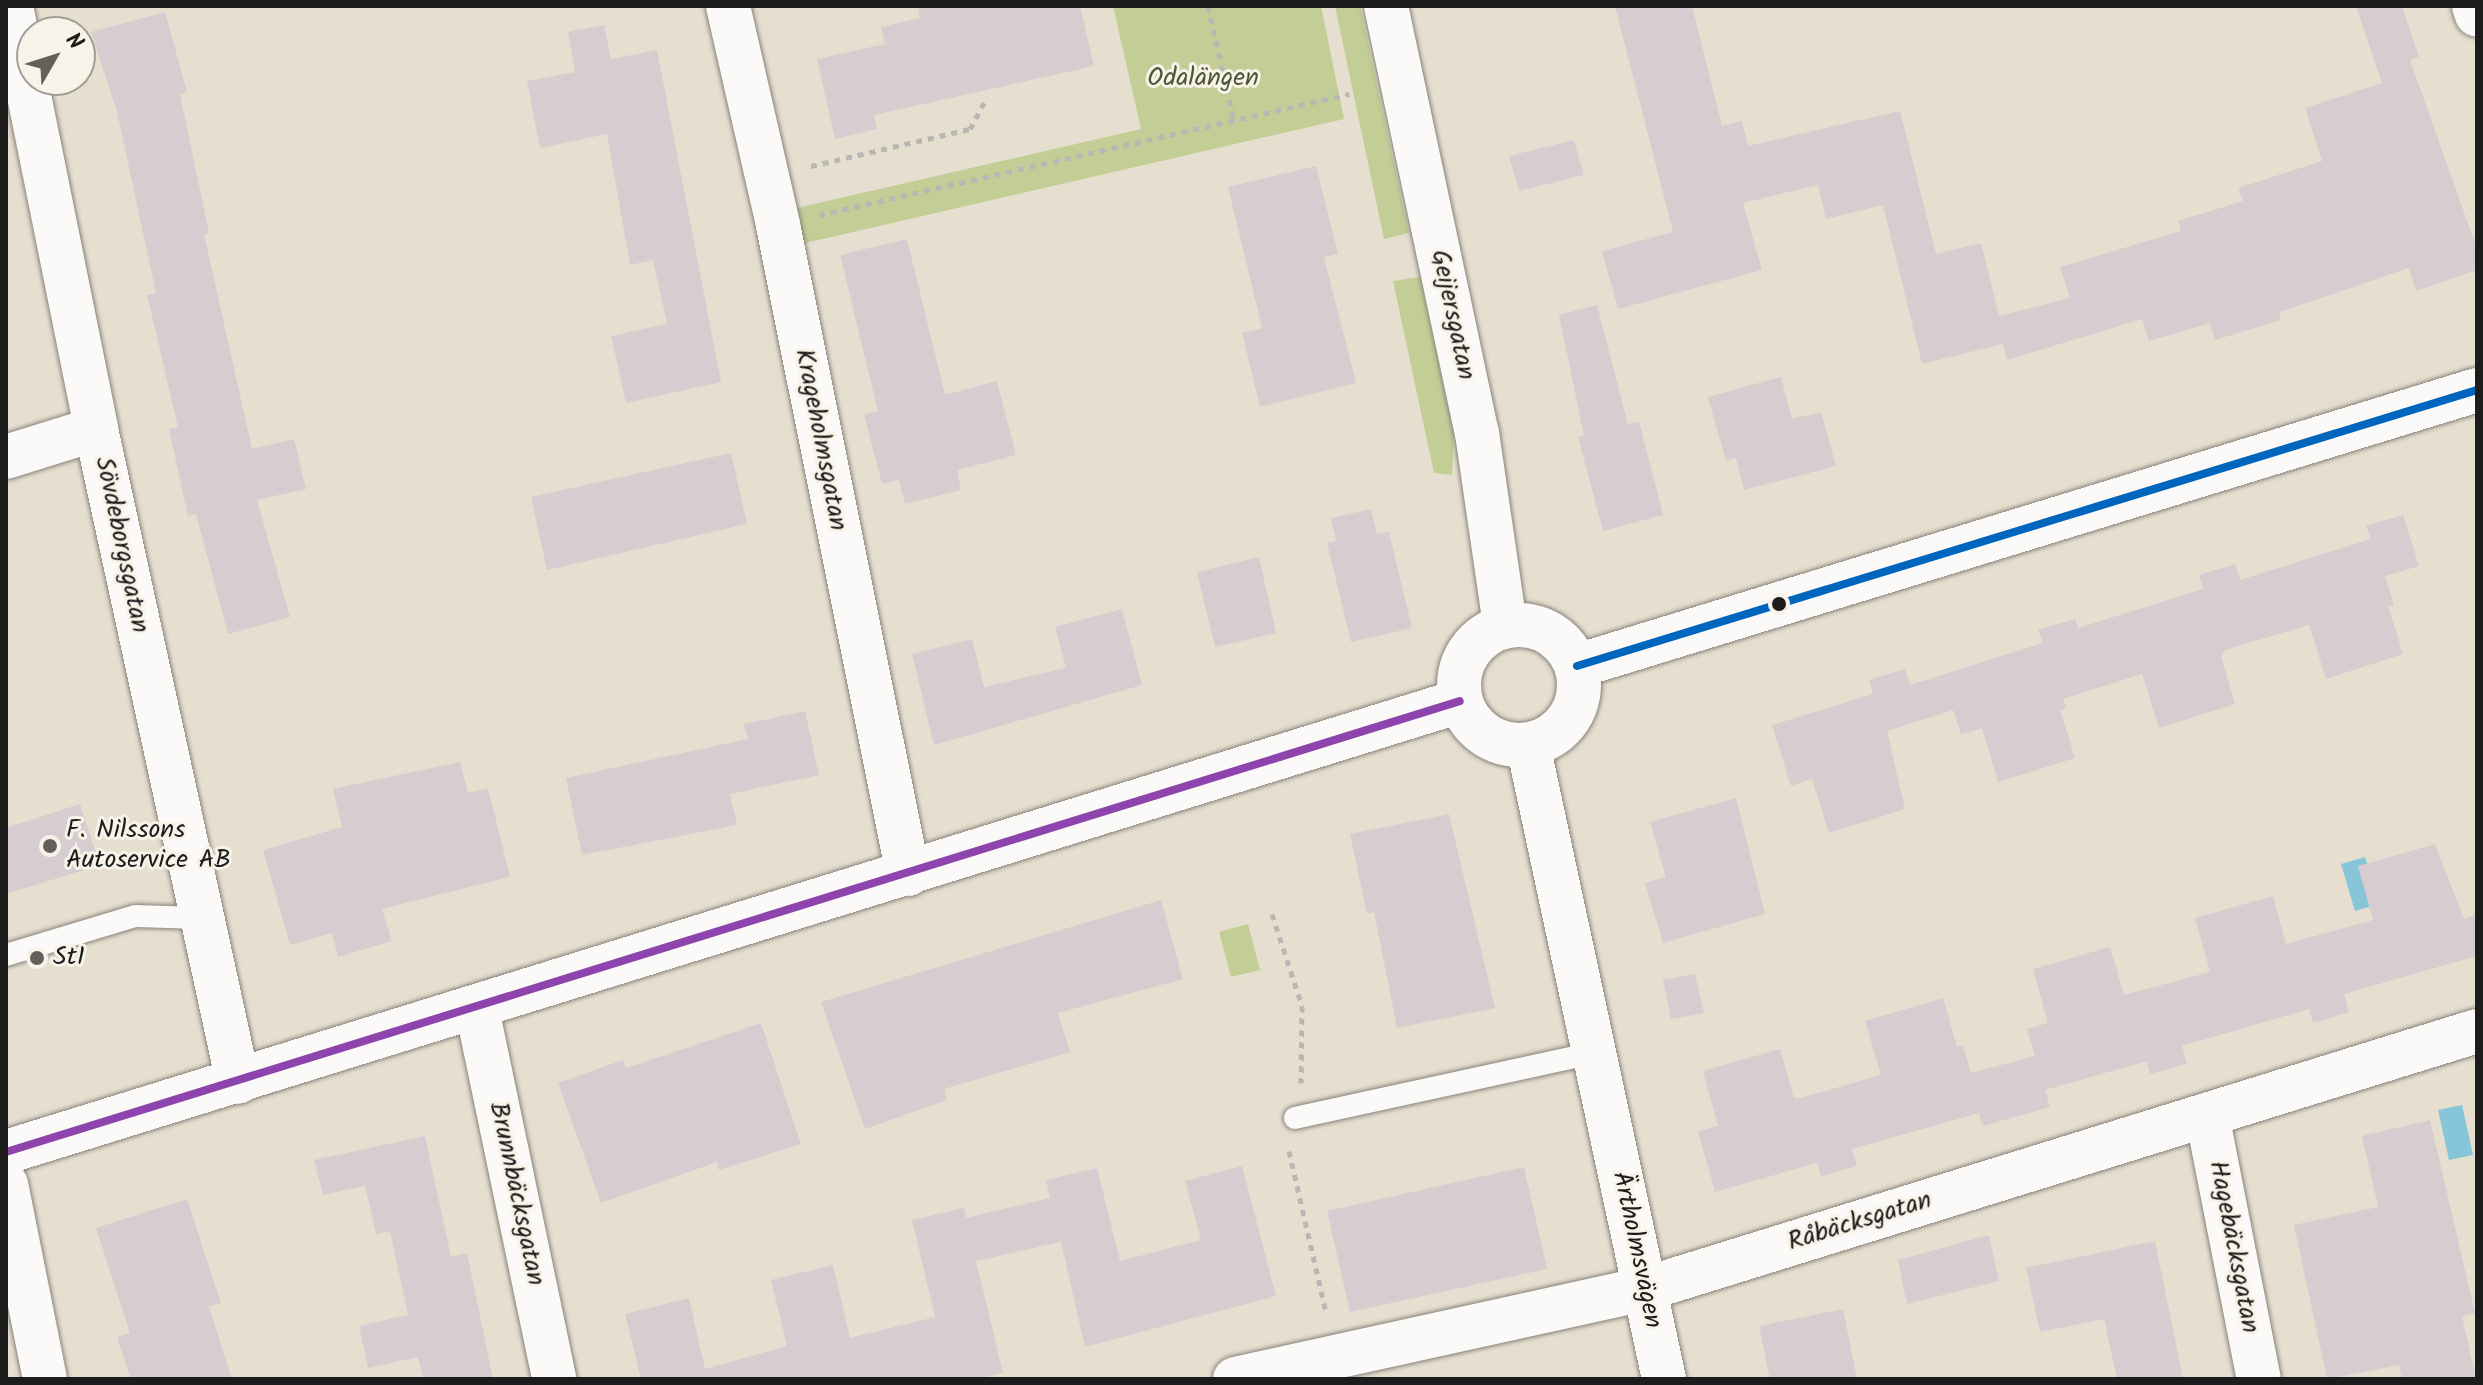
<!DOCTYPE html>
<html>
<head>
<meta charset="utf-8">
<style>
	body { margin:0 }
	#map { position:relative; width:2483px; height:1385px; overflow:hidden; background:#e6decf; font-family:Kalam,sans-serif }
	div>[style] { position:absolute }
	.green>* { inset:0; background:#c2ce96 }
	.water>* { inset:0; background:#87c6d8 }
	.building>* { inset:0; background:#d7cdd1 }
	.path>* { height:5px; margin-top:-2.5px; transform-origin:0; background:repeating-linear-gradient(90deg,#b8b7b4 0 6px,transparent 0 12px) }
	.roads { filter:drop-shadow(0 0 2px #87837b) drop-shadow(0 0 2px #87837b) }
	.lane>* { height:22px; margin:-11px; padding:0 11px; transform-origin:11px; border-radius:11px; background:#fbfaf8 }
	.street>* { height:44px; margin:-22px; padding:0 22px; transform-origin:22px; border-radius:22px; background:#fbfaf8 }
	.secondary>* { height:44px; margin:-22px; padding:0 22px; transform-origin:22px; border-radius:22px; background:#fbfaf8 }
	.secondary>.ring { margin:-22px; padding:0; box-sizing:content-box; background:none; border:44px solid #fbfaf8; border-radius:50% }
	.bus-1>* { height:8px; margin:-4px; padding:0 4px; transform-origin:4px; border-radius:4px; background:#0065bd }
	.bus-2>* { height:8px; margin:-4px; padding:0 4px; transform-origin:4px; border-radius:4px; background:#8e44ad }
	.dots>* { width:22px; height:22px; translate:-50% -50%; box-sizing:border-box; border:4px solid #f7f3e8; border-radius:50% }
	span { translate:-50% -50%; white-space:nowrap; text-align:center; line-height:1.15; -webkit-text-stroke:6px #f7f3e8; paint-order:stroke }
	.park-label { font-size:26px; color:#4c5637 }
	.street-label { font-size:26px; color:#1c1c1c }
	.poi-label { font-size:26px; color:#1c1c1c }
	.left { translate:0 -50%; text-align:left }
	.frame { position:absolute; inset:0; border:8px solid #1c1c1c; pointer-events:none }
	.north { position:absolute; left:16px; top:16px; width:80px; height:80px; box-sizing:border-box; background:#f7f3e8; border:2px solid #9f9d96; border-radius:50%; rotate:51deg; font-size:22px; font-weight:700; line-height:32px; text-align:center; color:#1c1c1c }
	.north::after { content:''; display:block; margin:auto; width:28px; height:36px; background:#63605b; clip-path:polygon(50% 0,100% 100%,50% 72%,0 100%) }
</style>
</head>
<body>
<div id="map">
	<div class="green">
		<div style="clip-path:polygon(1113px 6px,1321px 6px,1344px 119px,801px 244px,792px 209px,1141px 129px)"></div>
		<div style="clip-path:polygon(1335px 6px,1360px 6px,1409px 233px,1384px 239px)"></div>
		<div style="clip-path:polygon(1420px 277px,1454px 434px,1452px 475px,1434px 473px,1393px 281px)"></div>
		<div style="clip-path:polygon(1248px 924px,1260px 970px,1231px 977px,1219px 932px)"></div>
	</div>
	<div class="water">
		<div style="clip-path:polygon(2365px 857px,2379px 904px,2355px 911px,2341px 864px)"></div>
		<div style="clip-path:polygon(2462px 1105px,2473px 1155px,2449px 1160px,2438px 1110px)"></div>
	</div>
	<div class="building">
		<div style="clip-path:polygon(918px 6px,1080px 6px,1094px 66px,874px 115px,877px 129px,835px 139px,817px 59px,885px 44px,881px 27px,920px 18px)"></div>
		<div style="clip-path:polygon(1615px 6px,1692px 6px,1722px 126px,1742px 121px,1748px 146px,1900px 111px,1936px 254px,1981px 243px,1999px 316px,2070px 298px,2060px 267px,2181px 231px,2178px 221px,2243px 201px,2238px 188px,2322px 161px,2305px 108px,2382px 83px,2356px 6px,2402px 6px,2419px 57px,2410px 60px,2477px 249px,2477px 270px,2416px 291px,2409px 268px,2279px 312px,2281px 320px,2215px 340px,2210px 323px,2149px 341px,2142px 319px,2007px 360px,2003px 344px,1922px 364px,1883px 205px,1826px 219px,1818px 185px,1743px 203px,1762px 270px,1618px 309px,1602px 251px,1673px 232px)"></div>
		<div style="clip-path:polygon(165px 12px,187px 92px,180px 94px,209px 233px,204px 234px,252px 449px,294px 439px,306px 489px,257px 500px,290px 617px,228px 634px,196px 514px,188px 516px,169px 429px,178px 427px,147px 295px,156px 293px,117px 112px,91px 32px)"></div>
		<div style="clip-path:polygon(604px 25px,611px 59px,657px 50px,721px 382px,626px 403px,611px 336px,667px 324px,653px 260px,630px 265px,607px 134px,540px 148px,527px 81px,575px 72px,568px 32px)"></div>
		<div style="clip-path:polygon(1574px 140px,1584px 175px,1519px 191px,1509px 156px)"></div>
		<div style="clip-path:polygon(1316px 166px,1338px 254px,1324px 257px,1356px 383px,1260px 407px,1242px 333px,1262px 328px,1228px 187px)"></div>
		<div style="clip-path:polygon(907px 239px,945px 395px,997px 381px,1016px 455px,957px 470px,961px 490px,905px 504px,899px 480px,882px 484px,864px 415px,878px 411px,840px 255px)"></div>
		<div style="clip-path:polygon(1597px 305px,1628px 424px,1639px 421px,1663px 515px,1603px 531px,1578px 437px,1584px 436px,1559px 315px)"></div>
		<div style="clip-path:polygon(1781px 377px,1792px 419px,1821px 412px,1836px 466px,1744px 490px,1736px 458px,1726px 461px,1708px 397px)"></div>
		<div style="clip-path:polygon(731px 453px,747px 524px,547px 570px,531px 497px)"></div>
		<div style="clip-path:polygon(1371px 509px,1377px 534px,1389px 532px,1412px 628px,1351px 642px,1327px 543px,1336px 541px,1331px 518px)"></div>
		<div style="clip-path:polygon(2403px 515px,2419px 566px,2385px 576px,2394px 605px,2388px 606px,2403px 654px,2326px 679px,2309px 625px,2225px 650px,2221px 656px,2235px 704px,2159px 728px,2142px 674px,2063px 699px,2066px 708px,2060px 710px,2075px 758px,1998px 782px,1982px 728px,1961px 735px,1953px 710px,1887px 731px,1905px 809px,1829px 833px,1812px 779px,1791px 786px,1772px 725px,1873px 694px,1869px 680px,1905px 669px,1910px 685px,2043px 643px,2038px 630px,2075px 619px,2078px 628px,2203px 589px,2199px 575px,2235px 564px,2240px 580px,2371px 539px,2366px 526px)"></div>
		<div style="clip-path:polygon(1259px 557px,1276px 633px,1215px 647px,1197px 572px)"></div>
		<div style="clip-path:polygon(1122px 609px,1142px 685px,934px 745px,912px 654px,972px 639px,984px 687px,1066px 668px,1055px 627px)"></div>
		<div style="clip-path:polygon(805px 711px,819px 775px,730px 794px,737px 825px,582px 855px,566px 778px,748px 739px,744px 724px)"></div>
		<div style="clip-path:polygon(460px 762px,468px 793px,488px 788px,510px 877px,382px 909px,392px 941px,338px 957px,332px 933px,290px 945px,263px 850px,342px 827px,333px 789px)"></div>
		<div style="clip-path:polygon(1736px 798px,1765px 914px,1663px 943px,1645px 883px,1666px 877px,1650px 822px)"></div>
		<div style="clip-path:polygon(80px 804px,100px 865px,6px 894px,6px 828px)"></div>
		<div style="clip-path:polygon(1449px 814px,1495px 1008px,1397px 1028px,1374px 912px,1367px 914px,1350px 834px)"></div>
		<div style="clip-path:polygon(2435px 844px,2464px 919px,2477px 914px,2477px 956px,2344px 994px,2349px 1012px,2313px 1023px,2309px 1009px,2182px 1046px,2187px 1064px,2150px 1074px,2147px 1061px,2045px 1090px,2050px 1107px,1983px 1126px,1979px 1113px,1852px 1149px,1857px 1166px,1821px 1176px,1817px 1163px,1715px 1192px,1698px 1131px,1718px 1126px,1703px 1071px,1780px 1049px,1794px 1098px,1801px 1098px,1881px 1075px,1865px 1021px,1943px 998px,1957px 1047px,1963px 1045px,1971px 1073px,2035px 1056px,2027px 1029px,2048px 1023px,2033px 969px,2110px 947px,2124px 995px,2210px 972px,2195px 918px,2273px 896px,2286px 944px,2373px 920px,2358px 866px)"></div>
		<div style="clip-path:polygon(1161px 900px,1183px 979px,1058px 1013px,1070px 1052px,944px 1089px,947px 1100px,865px 1129px,821px 1002px)"></div>
		<div style="clip-path:polygon(1695px 974px,1704px 1013px,1671px 1019px,1663px 980px)"></div>
		<div style="clip-path:polygon(761px 1023px,801px 1144px,719px 1170px,717px 1162px,601px 1203px,558px 1083px,623px 1060px,626px 1068px)"></div>
		<div style="clip-path:polygon(2430px 1120px,2475px 1313px,2462px 1316px,2476px 1379px,2402px 1379px,2399px 1365px,2327px 1379px,2294px 1225px,2378px 1207px,2362px 1136px)"></div>
		<div style="clip-path:polygon(425px 1136px,451px 1257px,467px 1253px,493px 1379px,423px 1379px,418px 1357px,368px 1368px,359px 1326px,408px 1315px,390px 1231px,376px 1234px,365px 1186px,323px 1195px,314px 1160px)"></div>
		<div style="clip-path:polygon(1242px 1166px,1276px 1296px,1085px 1347px,1061px 1242px,976px 1261px,1003px 1373px,977px 1379px,641px 1379px,625px 1314px,689px 1298px,705px 1369px,787px 1346px,771px 1280px,833px 1265px,850px 1338px,935px 1317px,912px 1220px,964px 1208px,966px 1218px,1050px 1198px,1046px 1180px,1097px 1168px,1120px 1261px,1201px 1240px,1185px 1181px)"></div>
		<div style="clip-path:polygon(1524px 1167px,1547px 1269px,1350px 1312px,1327px 1211px)"></div>
		<div style="clip-path:polygon(187px 1199px,221px 1303px,209px 1307px,232px 1379px,131px 1379px,117px 1337px,130px 1333px,96px 1228px)"></div>
		<div style="clip-path:polygon(1989px 1235px,1999px 1281px,1907px 1304px,1898px 1260px)"></div>
		<div style="clip-path:polygon(2155px 1241px,2183px 1379px,2117px 1379px,2104px 1319px,2040px 1332px,2026px 1268px)"></div>
		<div style="clip-path:polygon(1843px 1309px,1857px 1379px,1770px 1379px,1759px 1326px)"></div>
	</div>
	<div class="path">
		<div style="left:1208px;top:6px;width:117px;rotate:77.2deg"></div>
		<div style="left:811px;top:166px;width:163px;rotate:-13.1deg"></div>
		<div style="left:970px;top:129px;width:36px;rotate:-62deg"></div>
		<div style="left:819px;top:215px;width:544px;rotate:-12.86deg"></div>
		<div style="left:1272px;top:914px;width:97px;rotate:71.9deg"></div>
		<div style="left:1302px;top:1006px;width:77px;rotate:90.7deg"></div>
		<div style="left:1289px;top:1151px;width:166px;rotate:77.1deg"></div>
	</div>
	<div class="roads">
		<div class="lane">
			<div style="left:6px;top:955px;width:135px;rotate:-16.8deg"></div>
			<div style="left:135px;top:916px;width:66px;rotate:1.7deg"></div>
			<div style="left:1295px;top:1118px;width:306px;rotate:-12.3deg"></div>
		</div>
		<div class="street">
			<div style="left:11px;top:6px;width:431px;rotate:78.6deg"></div>
			<div style="left:96px;top:429px;width:668px;rotate:77.73deg"></div>
			<div style="left:728px;top:6px;width:225px;rotate:77.1deg"></div>
			<div style="left:778px;top:225px;width:662px;rotate:78.67deg"></div>
			<div style="left:2474px;top:6px;width:9px;rotate:72deg"></div>
			<div style="left:6px;top:457px;width:94px;rotate:-17.3deg"></div>
			<div style="left:477px;top:1009px;width:378px;rotate:78.2deg"></div>
			<div style="left:2207px;top:1115px;width:269px;rotate:78.9deg"></div>
			<div style="left:6px;top:1184px;width:199px;rotate:78.7deg"></div>
			<div style="left:1235px;top:1379px;width:420px;rotate:-12.4deg"></div>
			<div style="left:1645px;top:1289px;width:871px;rotate:-17.23deg"></div>
		</div>
		<div class="secondary">
			<div style="left:1386px;top:6px;width:437px;rotate:78deg"></div>
			<div style="left:1477px;top:433px;width:194px;rotate:81.7deg"></div>
			<div class="ring" style="left:1459px;top:625px;width:76px;height:76px"></div>
			<div style="left:1577px;top:666px;width:941px;rotate:-17.05deg"></div>
			<div style="left:1528px;top:745px;width:648px;rotate:77.89deg"></div>
			<div style="left:6px;top:1152px;width:1522px;rotate:-17.23deg"></div>
		</div>
	</div>
	<div class="bus-1">
		<div style="left:1577px;top:666px;width:941px;rotate:-17.05deg"></div>
	</div>
	<div class="bus-2">
		<div style="left:6px;top:1152px;width:1522px;rotate:-17.23deg"></div>
	</div>
	<div class="dots">
		<div style="left:1779px;top:604px;background:#1c1c1c"></div>
		<div style="left:50px;top:846px;background:#63605b"></div>
		<div style="left:37px;top:958px;background:#63605b"></div>
	</div>
	<div class="park-label">
		<span style="left:1203px;top:79px">Odalängen</span>
	</div>
	<div class="street-label">
		<span style="left:1452px;top:315px;rotate:78deg">Geijersgatan</span>
		<span style="left:820px;top:440px;rotate:79deg">Krageholmsgatan</span>
		<span style="left:121px;top:545px;rotate:78deg">Sövdeborgsgatan</span>
		<span style="left:516px;top:1194px;rotate:78deg">Brunnbäcksgatan</span>
		<span style="left:1860px;top:1222px;rotate:-17deg">Råbäcksgatan</span>
		<span style="left:2233px;top:1247px;rotate:79deg">Hagebäcksgatan</span>
		<span style="left:1636px;top:1250px;rotate:78deg">Ärtholmsvägen</span>
	</div>
	<div class="poi-label">
		<span class="left" style="left:66px;top:846px">F. Nilssons<br>Autoservice AB</span>
		<span class="left" style="left:53px;top:958px">St1</span>
	</div>
	<div class="frame"></div>
	<div class="north">N</div>
</div>
</body>
</html>
